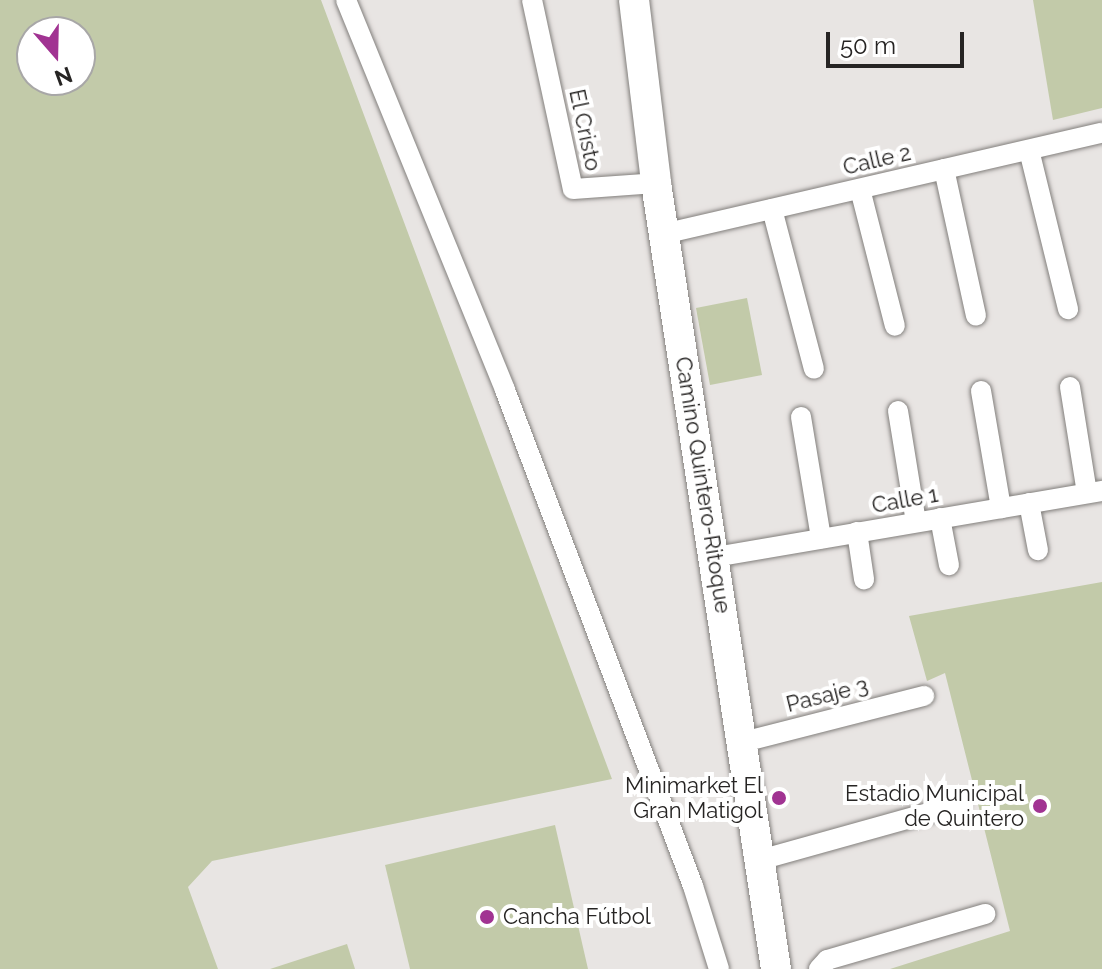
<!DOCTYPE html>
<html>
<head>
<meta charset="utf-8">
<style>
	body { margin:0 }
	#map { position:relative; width:1102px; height:969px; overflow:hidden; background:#e8e5e3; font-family:Raleway,sans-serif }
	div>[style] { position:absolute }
	.green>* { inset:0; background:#c2caa9 }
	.roads { filter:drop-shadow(0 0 2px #827f7c) drop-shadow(0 0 2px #827f7c) }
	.street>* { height:20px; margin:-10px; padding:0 10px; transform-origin:10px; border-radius:10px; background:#fff }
	.secondary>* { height:30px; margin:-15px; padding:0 15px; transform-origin:15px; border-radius:15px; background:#fff }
	.dots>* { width:22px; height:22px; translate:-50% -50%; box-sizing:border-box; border:4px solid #fff; border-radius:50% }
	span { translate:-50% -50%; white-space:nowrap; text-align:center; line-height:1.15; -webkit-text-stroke:8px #fff; paint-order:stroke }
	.street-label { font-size:22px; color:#262423 }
	.poi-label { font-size:22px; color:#262423 }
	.right { translate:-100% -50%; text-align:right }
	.left { translate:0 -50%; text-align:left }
	.north { position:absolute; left:16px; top:16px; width:80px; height:80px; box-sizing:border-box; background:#fff; border:2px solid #a8a7a7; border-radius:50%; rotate:160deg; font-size:22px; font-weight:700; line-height:32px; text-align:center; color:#262423 }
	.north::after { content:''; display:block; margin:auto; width:28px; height:36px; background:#a13392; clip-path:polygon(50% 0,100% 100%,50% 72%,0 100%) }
	.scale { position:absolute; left:826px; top:32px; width:138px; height:36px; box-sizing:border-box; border:4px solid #262423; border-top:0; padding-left:10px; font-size:24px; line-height:28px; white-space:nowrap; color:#262423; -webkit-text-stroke:6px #fff; paint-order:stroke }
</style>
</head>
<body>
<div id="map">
	<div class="green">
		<div style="clip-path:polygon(evenodd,0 0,321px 0,612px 779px,212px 861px,188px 887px,218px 969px,0 969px,0 0,32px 32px,80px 32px,80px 80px,32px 80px,32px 32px)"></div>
		<div style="clip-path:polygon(1033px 0,1102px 0,1102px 108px,1053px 120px)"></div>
		<div style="clip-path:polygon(747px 298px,762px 375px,710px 385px,696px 308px)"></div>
		<div style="clip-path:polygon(1102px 582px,1102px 969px,890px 969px,1010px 931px,945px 673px,927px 681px,909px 616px)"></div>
		<div style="clip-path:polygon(555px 825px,588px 969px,410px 969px,385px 865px)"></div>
		<div style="clip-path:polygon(347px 944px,355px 969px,270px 969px)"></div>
	</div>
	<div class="roads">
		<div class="street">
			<div style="left:346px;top:0;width:421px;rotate:67.8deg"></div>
			<div style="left:505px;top:390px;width:530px;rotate:69.24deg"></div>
			<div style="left:693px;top:886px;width:87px;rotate:72.6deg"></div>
			<div style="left:532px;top:0;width:193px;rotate:77.8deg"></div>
			<div style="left:573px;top:189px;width:83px;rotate:-4.1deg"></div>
			<div style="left:1029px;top:150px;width:164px;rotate:76.2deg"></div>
			<div style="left:944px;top:169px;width:150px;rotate:77.7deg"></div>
			<div style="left:860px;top:189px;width:141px;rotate:75.7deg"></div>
			<div style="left:772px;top:209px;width:165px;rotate:75.3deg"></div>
			<div style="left:663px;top:234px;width:450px;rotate:-13deg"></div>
			<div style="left:1070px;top:387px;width:107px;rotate:80.9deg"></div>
			<div style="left:981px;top:391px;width:119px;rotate:80.3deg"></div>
			<div style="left:898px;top:411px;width:112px;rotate:80.8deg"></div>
			<div style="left:801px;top:417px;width:123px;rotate:80.6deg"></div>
			<div style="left:1029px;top:503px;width:48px;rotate:79.2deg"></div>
			<div style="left:940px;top:518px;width:48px;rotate:79.2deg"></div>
			<div style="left:857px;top:532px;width:48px;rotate:81.5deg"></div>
			<div style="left:715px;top:557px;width:393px;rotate:-9.7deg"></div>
			<div style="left:743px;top:742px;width:187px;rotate:-14.3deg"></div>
			<div style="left:760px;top:860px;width:208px;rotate:-15.6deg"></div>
			<div style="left:819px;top:969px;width:12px;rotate:-48deg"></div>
			<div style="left:827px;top:960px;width:165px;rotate:-16.2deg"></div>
		</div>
		<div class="secondary">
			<div style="left:634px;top:0;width:184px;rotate:83.1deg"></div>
			<div style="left:656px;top:183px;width:795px;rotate:81.32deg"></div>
		</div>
	</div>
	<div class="dots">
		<div style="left:779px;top:798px;background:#a13392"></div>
		<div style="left:1040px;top:806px;background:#a13392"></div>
		<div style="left:487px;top:917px;background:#a13392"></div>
	</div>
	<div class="street-label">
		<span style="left:585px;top:130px;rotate:78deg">El Cristo</span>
		<span style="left:877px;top:160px;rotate:-13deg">Calle 2</span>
		<span style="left:703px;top:485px;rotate:81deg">Camino Quintero-Ritoque</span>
		<span style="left:905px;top:500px;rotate:-10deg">Calle 1</span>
		<span style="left:827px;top:695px;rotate:-14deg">Pasaje 3</span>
	</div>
	<div class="poi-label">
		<span class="right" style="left:763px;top:798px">Minimarket El<br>Gran Matigol</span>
		<span class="right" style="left:1024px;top:806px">Estadio Municipal<br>de Quintero</span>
		<span class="left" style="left:503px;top:917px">Cancha Fútbol</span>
	</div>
	<div class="north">N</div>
	<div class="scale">50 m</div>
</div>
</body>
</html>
